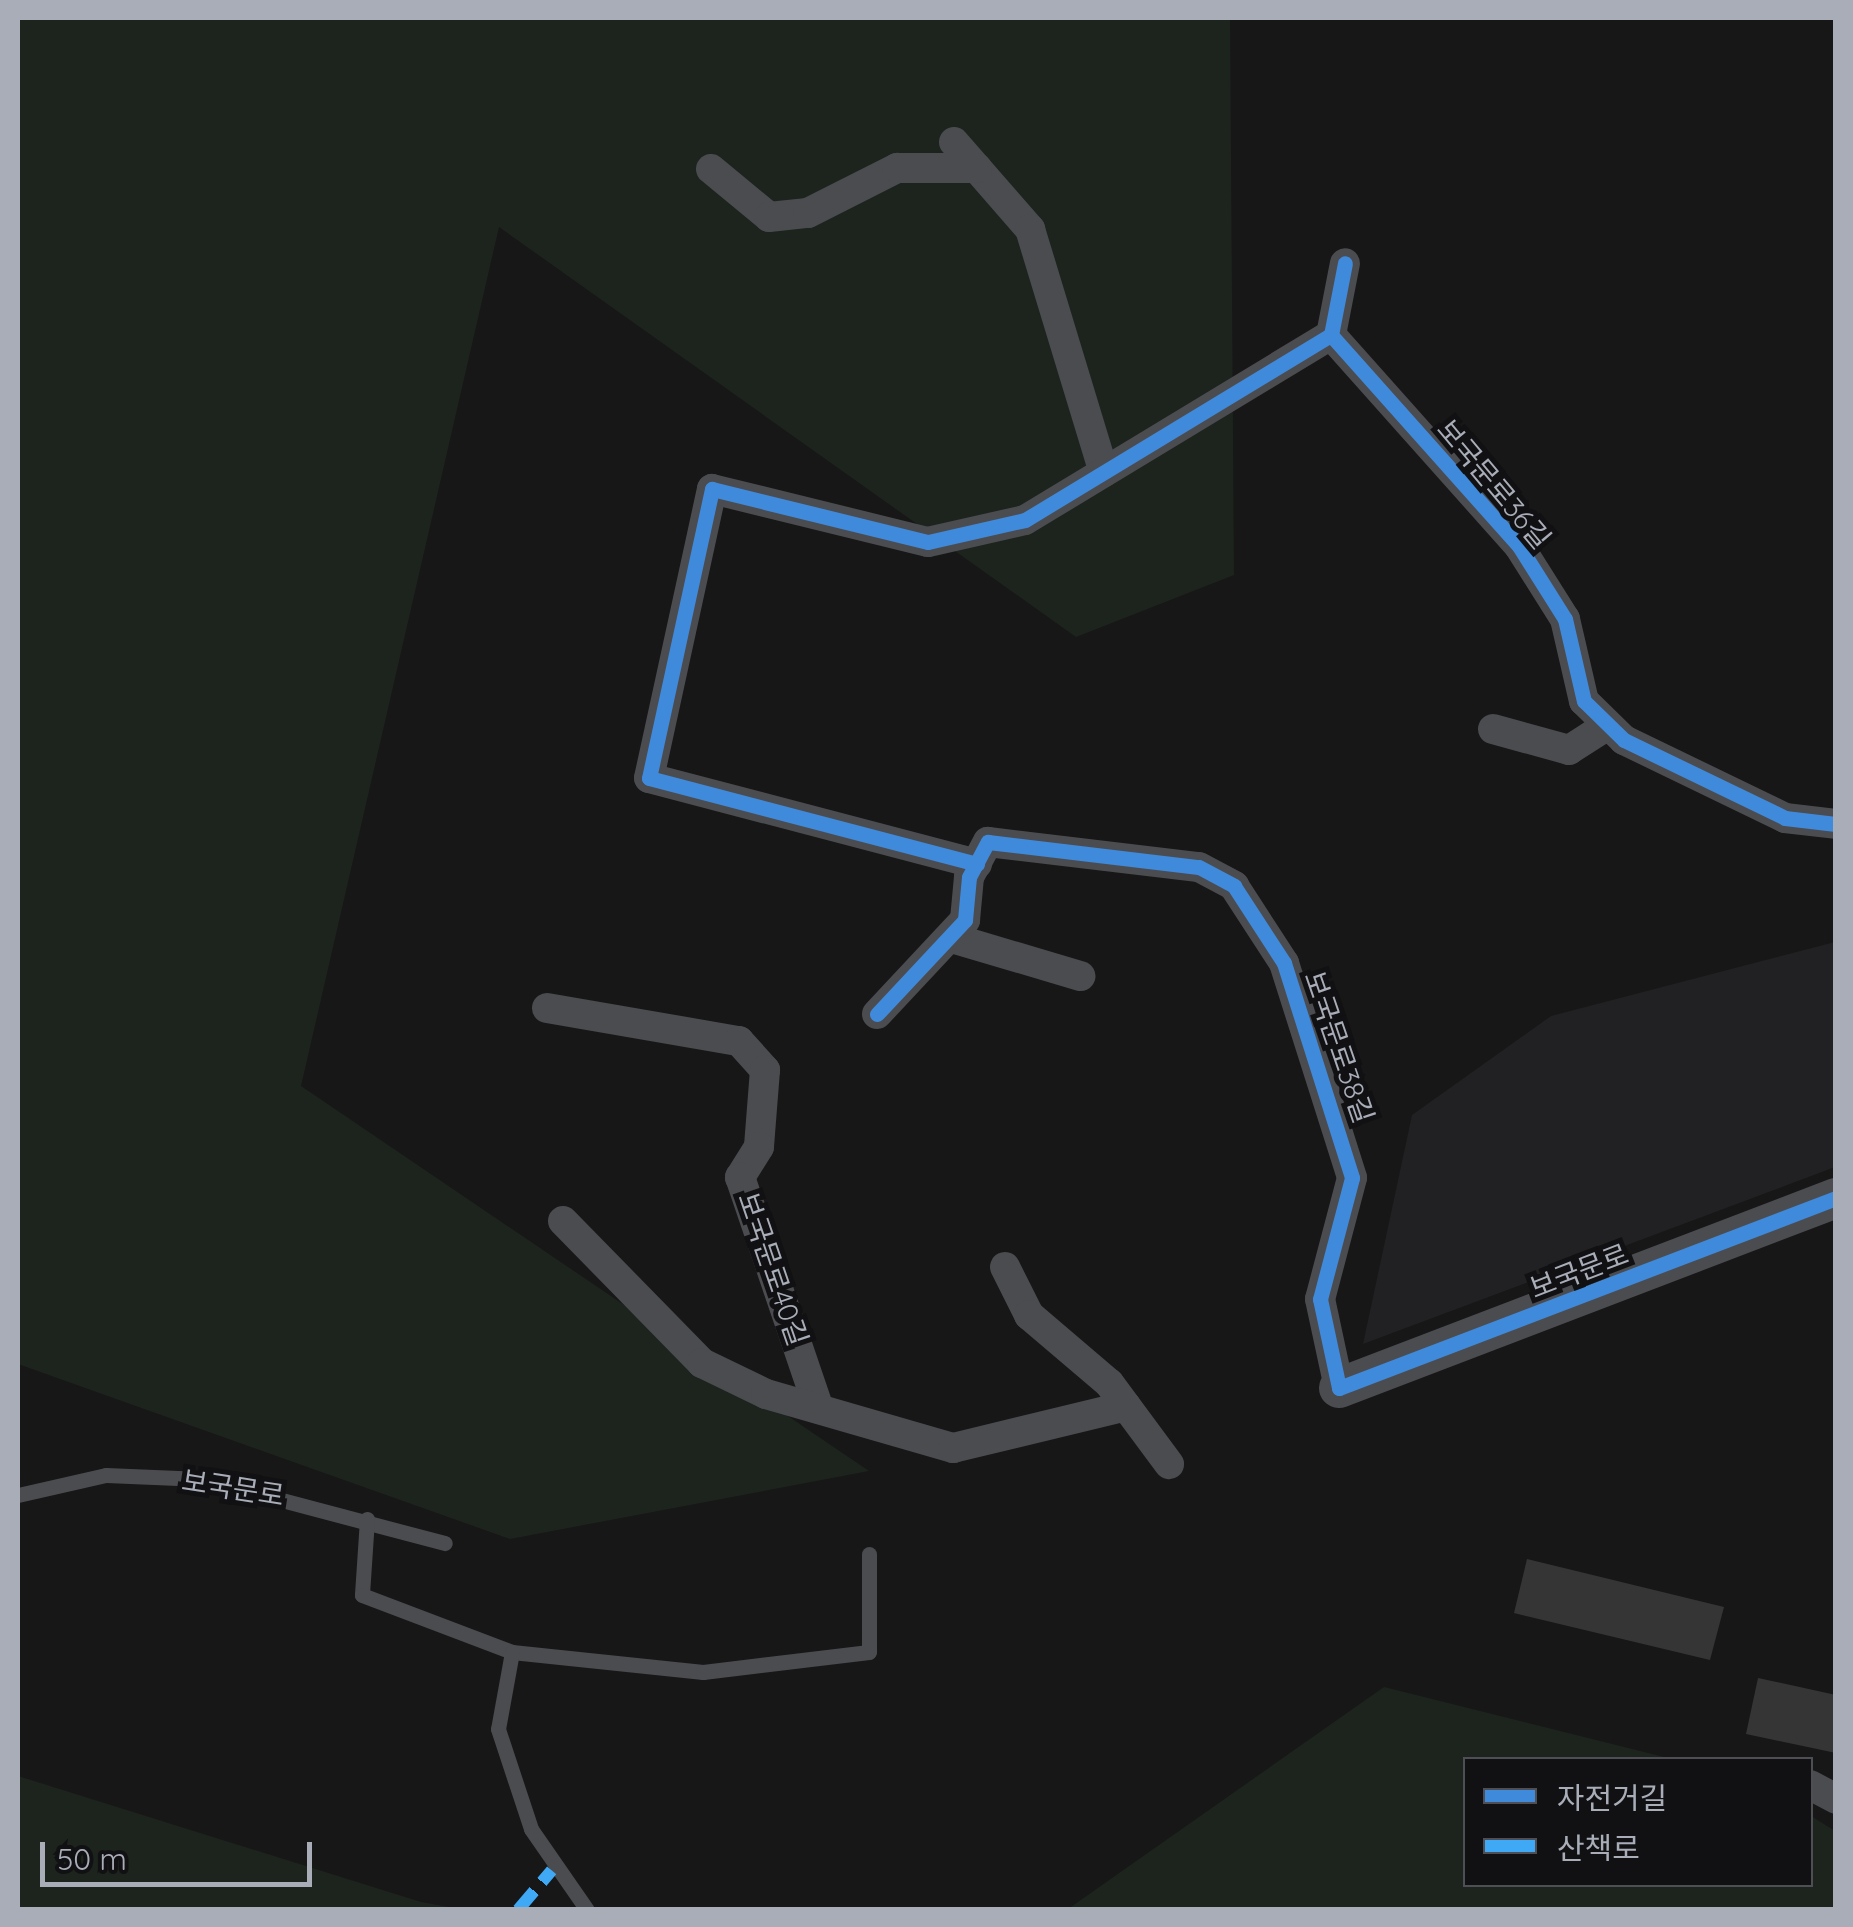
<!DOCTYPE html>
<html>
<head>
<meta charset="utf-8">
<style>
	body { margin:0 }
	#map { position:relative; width:1853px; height:1927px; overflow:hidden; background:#171717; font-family:Quicksand,"Noto Sans KR",sans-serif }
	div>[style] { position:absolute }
	.built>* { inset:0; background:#212123 }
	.green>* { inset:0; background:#1d241e }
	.building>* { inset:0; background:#353536 }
	.service>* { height:15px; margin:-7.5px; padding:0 7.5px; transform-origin:7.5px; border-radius:7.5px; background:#4b4c50 }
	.minor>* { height:30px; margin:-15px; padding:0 15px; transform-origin:15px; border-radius:15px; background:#4b4c50 }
	.tertiary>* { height:40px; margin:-20px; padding:0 20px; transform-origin:20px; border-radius:20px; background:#4b4c50 }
	.quiet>* { height:12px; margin-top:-6px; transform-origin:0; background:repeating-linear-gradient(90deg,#3fa9f5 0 25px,transparent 0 37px) }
	.cycleway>* { height:15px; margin:-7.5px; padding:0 7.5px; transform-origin:7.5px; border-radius:7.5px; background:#408adc }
	span { translate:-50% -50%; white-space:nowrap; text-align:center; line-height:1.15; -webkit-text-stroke:10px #111113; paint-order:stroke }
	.street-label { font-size:28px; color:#a8adb8 }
	.frame { position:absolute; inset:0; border:20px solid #a8adb8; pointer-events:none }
	.legend { position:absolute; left:1463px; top:1757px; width:350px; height:130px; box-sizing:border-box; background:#111113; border:2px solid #4d4f55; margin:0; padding:12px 18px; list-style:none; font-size:30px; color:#a8adb8 }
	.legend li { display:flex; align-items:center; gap:20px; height:50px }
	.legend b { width:50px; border:2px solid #4d4f55 }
	.scale { position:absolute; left:40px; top:1842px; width:272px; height:45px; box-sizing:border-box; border:5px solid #a8adb8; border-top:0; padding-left:12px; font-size:30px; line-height:35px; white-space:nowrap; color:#a8adb8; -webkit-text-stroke:8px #111113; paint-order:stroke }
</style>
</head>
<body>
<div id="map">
	<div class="built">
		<div style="clip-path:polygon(1835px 942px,1835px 1167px,1363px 1344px,1412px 1115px,1551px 1016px)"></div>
	</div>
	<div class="green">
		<div style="clip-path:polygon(18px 18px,1230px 18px,1234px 575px,1076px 637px,499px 227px,301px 1086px,869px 1471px,510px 1539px,18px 1364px)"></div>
		<div style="clip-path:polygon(1384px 1687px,1672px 1759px,1466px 1760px,1466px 1884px,1810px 1884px,1811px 1816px,1835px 1831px,1835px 1909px,1068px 1909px)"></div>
		<div style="clip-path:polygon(18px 1776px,421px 1902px,460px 1909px,18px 1909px)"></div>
	</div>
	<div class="building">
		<div style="clip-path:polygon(1527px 1559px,1724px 1607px,1710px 1660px,1514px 1613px)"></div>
		<div style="clip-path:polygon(1758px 1678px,1836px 1695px,1836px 1753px,1746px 1734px)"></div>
	</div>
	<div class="service">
		<div style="left:18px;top:1495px;width:90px;rotate:-12.8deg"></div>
		<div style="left:106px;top:1475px;width:96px;rotate:2.4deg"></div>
		<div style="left:202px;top:1479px;width:251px;rotate:14.8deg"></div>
		<div style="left:367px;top:1519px;width:76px;rotate:93.8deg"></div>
		<div style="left:362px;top:1595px;width:160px;rotate:20.8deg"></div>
		<div style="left:512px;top:1652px;width:192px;rotate:6deg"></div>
		<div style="left:703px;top:1672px;width:167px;rotate:-6.9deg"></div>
		<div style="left:869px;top:1652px;width:98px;rotate:-90deg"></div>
		<div style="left:512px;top:1652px;width:78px;rotate:100.3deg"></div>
		<div style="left:498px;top:1729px;width:105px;rotate:71.7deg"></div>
		<div style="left:531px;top:1829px;width:98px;rotate:55.3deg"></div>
	</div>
	<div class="minor">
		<div style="left:954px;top:142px;width:116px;rotate:48.9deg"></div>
		<div style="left:1030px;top:229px;width:254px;rotate:73.1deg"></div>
		<div style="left:711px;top:169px;width:75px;rotate:39.6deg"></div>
		<div style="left:769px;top:217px;width:39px;rotate:-6deg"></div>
		<div style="left:808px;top:213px;width:100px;rotate:-26.8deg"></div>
		<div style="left:897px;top:168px;width:80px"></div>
		<div style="left:1331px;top:335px;width:283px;rotate:48.3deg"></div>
		<div style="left:1519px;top:546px;width:86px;rotate:57.8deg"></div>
		<div style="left:1565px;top:619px;width:84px;rotate:77deg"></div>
		<div style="left:1584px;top:701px;width:56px;rotate:44.3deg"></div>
		<div style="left:1624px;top:740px;width:179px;rotate:25.8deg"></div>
		<div style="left:1785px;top:818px;width:51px;rotate:6.7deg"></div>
		<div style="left:1493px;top:729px;width:79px;rotate:15.4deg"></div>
		<div style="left:1569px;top:750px;width:46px;rotate:-32.7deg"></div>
		<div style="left:977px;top:864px;width:339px;rotate:-165.3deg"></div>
		<div style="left:649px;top:778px;width:296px;rotate:-77.7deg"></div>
		<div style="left:712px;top:489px;width:222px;rotate:13.8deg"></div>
		<div style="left:928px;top:542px;width:99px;rotate:-12.8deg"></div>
		<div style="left:1025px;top:520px;width:358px;rotate:-31.2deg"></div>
		<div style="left:1331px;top:335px;width:73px;rotate:-79deg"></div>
		<div style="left:952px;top:938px;width:134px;rotate:16.5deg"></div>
		<div style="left:547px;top:1008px;width:195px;rotate:9.8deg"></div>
		<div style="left:739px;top:1041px;width:39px;rotate:48deg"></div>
		<div style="left:765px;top:1070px;width:77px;rotate:94.5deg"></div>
		<div style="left:759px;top:1147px;width:36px;rotate:122deg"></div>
		<div style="left:740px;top:1177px;width:242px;rotate:71.2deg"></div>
		<div style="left:877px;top:1014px;width:129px;rotate:-46.9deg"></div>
		<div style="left:965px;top:920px;width:43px;rotate:-84.7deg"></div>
		<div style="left:969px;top:877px;width:40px;rotate:-62deg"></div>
		<div style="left:988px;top:842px;width:212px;rotate:6.8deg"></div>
		<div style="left:1199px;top:867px;width:40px;rotate:28deg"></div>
		<div style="left:1234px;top:886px;width:92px;rotate:57deg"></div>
		<div style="left:1284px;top:963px;width:225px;rotate:72.4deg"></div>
		<div style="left:1352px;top:1178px;width:125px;rotate:104.8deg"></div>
		<div style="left:1320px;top:1299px;width:91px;rotate:77.9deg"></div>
		<div style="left:563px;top:1221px;width:199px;rotate:45.6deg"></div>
		<div style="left:702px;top:1363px;width:71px;rotate:25.8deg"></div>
		<div style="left:766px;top:1394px;width:195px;rotate:16.1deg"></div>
		<div style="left:953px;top:1448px;width:178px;rotate:-13.6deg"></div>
		<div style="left:1005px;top:1267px;width:54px;rotate:63.4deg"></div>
		<div style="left:1029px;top:1315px;width:105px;rotate:40.4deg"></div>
		<div style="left:1109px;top:1383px;width:101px;rotate:53.5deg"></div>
		<div style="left:1810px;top:1785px;width:30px;rotate:28deg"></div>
	</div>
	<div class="tertiary">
		<div style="left:1339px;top:1388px;width:532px;rotate:-20.92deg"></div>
	</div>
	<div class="quiet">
		<div style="left:518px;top:1910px;width:52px;rotate:-49.6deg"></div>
	</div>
	<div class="cycleway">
		<div style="left:1331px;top:335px;width:283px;rotate:48.3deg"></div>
		<div style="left:1519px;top:546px;width:86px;rotate:57.8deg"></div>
		<div style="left:1565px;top:619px;width:84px;rotate:77deg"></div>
		<div style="left:1584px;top:701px;width:56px;rotate:44.3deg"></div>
		<div style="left:1624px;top:740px;width:179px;rotate:25.8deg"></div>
		<div style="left:1785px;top:818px;width:51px;rotate:6.7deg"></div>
		<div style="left:977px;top:864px;width:339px;rotate:-165.3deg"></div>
		<div style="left:649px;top:778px;width:296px;rotate:-77.7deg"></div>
		<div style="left:712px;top:489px;width:222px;rotate:13.8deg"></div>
		<div style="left:928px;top:542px;width:99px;rotate:-12.8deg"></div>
		<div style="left:1025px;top:520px;width:358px;rotate:-31.2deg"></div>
		<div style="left:1331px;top:335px;width:73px;rotate:-79deg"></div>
		<div style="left:877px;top:1014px;width:129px;rotate:-46.9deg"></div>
		<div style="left:965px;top:920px;width:43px;rotate:-84.7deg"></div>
		<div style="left:969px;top:877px;width:40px;rotate:-62deg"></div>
		<div style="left:988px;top:842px;width:212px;rotate:6.8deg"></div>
		<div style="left:1199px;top:867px;width:40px;rotate:28deg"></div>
		<div style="left:1234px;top:886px;width:92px;rotate:57deg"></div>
		<div style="left:1284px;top:963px;width:225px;rotate:72.4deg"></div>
		<div style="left:1352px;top:1178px;width:125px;rotate:104.8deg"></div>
		<div style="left:1320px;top:1299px;width:91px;rotate:77.9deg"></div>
		<div style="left:1339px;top:1388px;width:532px;rotate:-20.92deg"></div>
	</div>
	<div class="street-label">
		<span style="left:1494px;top:484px;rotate:50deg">보국문로36길</span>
		<span style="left:1339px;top:1047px;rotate:71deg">보국문로38길</span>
		<span style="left:773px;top:1269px;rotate:71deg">보국문로40길</span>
		<span style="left:1579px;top:1271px;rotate:-21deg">보국문로</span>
		<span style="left:233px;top:1488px;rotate:9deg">보국문로</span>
	</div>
	<div class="frame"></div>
	<ul class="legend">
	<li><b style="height:12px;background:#408adc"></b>자전거길</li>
	<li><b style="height:12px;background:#3fa9f5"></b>산책로</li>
	</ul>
	<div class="scale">50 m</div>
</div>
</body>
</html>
